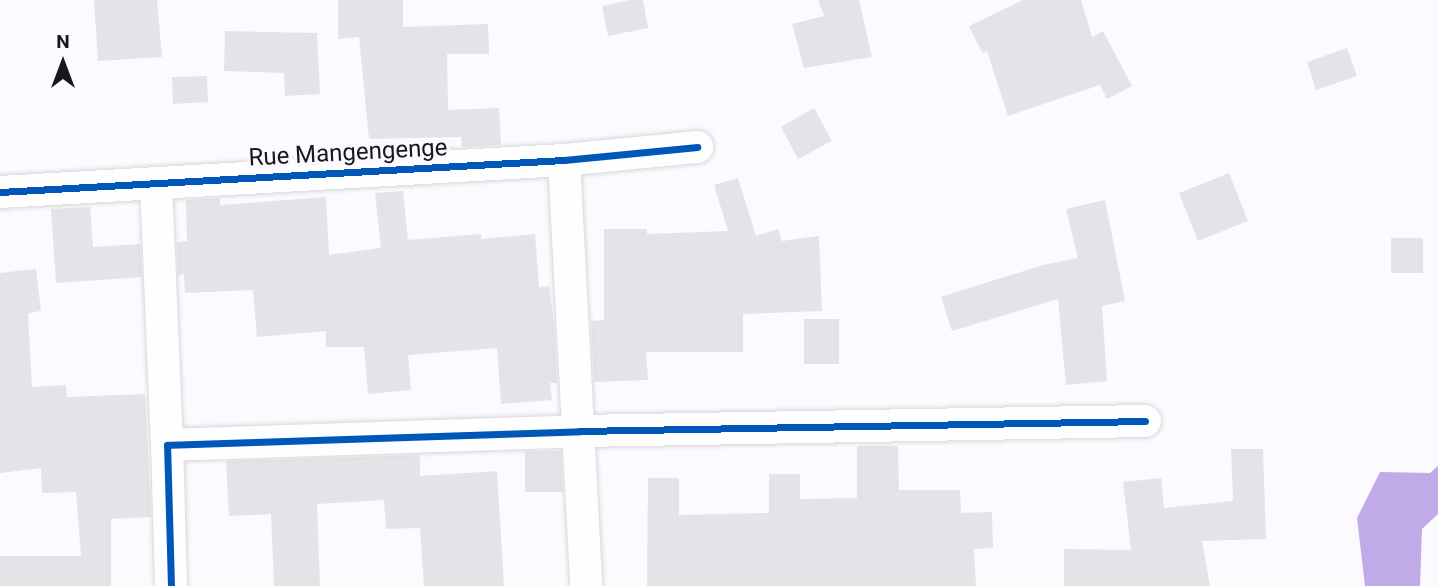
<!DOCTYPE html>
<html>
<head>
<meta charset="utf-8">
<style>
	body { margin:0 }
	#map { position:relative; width:1438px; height:586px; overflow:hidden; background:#fcfafe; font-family:Roboto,sans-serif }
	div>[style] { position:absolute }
	.water>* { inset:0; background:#c0aae8 }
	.building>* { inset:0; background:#e4e3e8 }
	.roads { filter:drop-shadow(0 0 2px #d8d6da) drop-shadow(0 0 2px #d8d6da) }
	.minor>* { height:32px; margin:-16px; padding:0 16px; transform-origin:16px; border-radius:16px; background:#fffeff }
	.cycleway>* { height:7px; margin:-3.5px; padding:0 3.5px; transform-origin:3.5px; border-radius:3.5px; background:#0057b8 }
	span { translate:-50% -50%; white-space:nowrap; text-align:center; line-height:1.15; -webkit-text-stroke:7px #fbf9ff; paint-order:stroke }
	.street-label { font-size:24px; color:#18171c }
	.north { position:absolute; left:28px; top:28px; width:70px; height:70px; -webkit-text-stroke:5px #fbf9ff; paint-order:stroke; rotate:0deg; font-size:19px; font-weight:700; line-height:28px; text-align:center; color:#18171c }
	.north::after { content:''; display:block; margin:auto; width:24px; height:32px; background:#18171c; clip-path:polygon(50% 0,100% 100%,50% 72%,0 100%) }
</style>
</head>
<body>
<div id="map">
	<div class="water">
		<div style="clip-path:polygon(1438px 466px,1438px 514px,1422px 529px,1420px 586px,1365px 586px,1357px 518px,1380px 472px,1430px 473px)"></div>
	</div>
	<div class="building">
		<div style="clip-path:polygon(94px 0,157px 0,162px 57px,98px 61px)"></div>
		<div style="clip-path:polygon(338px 0,403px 0,403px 27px,488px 24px,489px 54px,447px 54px,448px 110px,499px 108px,501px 145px,462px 147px,461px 137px,369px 139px,359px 37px,338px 39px)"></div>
		<div style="clip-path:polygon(629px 0,643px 0,648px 28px,608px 36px,602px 6px)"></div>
		<div style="clip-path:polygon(818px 0,859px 0,872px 57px,804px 68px,792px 24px,824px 16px)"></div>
		<div style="clip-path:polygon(1023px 0,1081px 0,1092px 37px,1103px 31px,1132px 86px,1107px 99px,1100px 85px,1008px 116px,987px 51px,982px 53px,969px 26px)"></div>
		<div style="clip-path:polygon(225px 31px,317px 33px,320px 94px,285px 96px,284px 73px,224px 71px)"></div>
		<div style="clip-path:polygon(1347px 48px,1357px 76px,1316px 90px,1307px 62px)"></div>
		<div style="clip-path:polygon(207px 76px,208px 102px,173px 104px,172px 77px)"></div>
		<div style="clip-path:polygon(814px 108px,832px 141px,798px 159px,781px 127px)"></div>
		<div style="clip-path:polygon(1229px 173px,1248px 221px,1198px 241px,1179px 193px)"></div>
		<div style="clip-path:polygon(738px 178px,756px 236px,778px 229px,782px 241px,819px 236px,822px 311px,743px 314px,743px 352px,646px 352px,648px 380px,594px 382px,591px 321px,604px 320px,604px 229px,647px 229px,647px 234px,728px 231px,714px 185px)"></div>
		<div style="clip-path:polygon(403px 191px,408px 240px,481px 234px,481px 239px,535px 234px,539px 287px,549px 286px,554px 322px,557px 383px,550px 383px,552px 400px,501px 404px,497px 348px,408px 355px,411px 390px,368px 394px,364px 347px,326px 347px,326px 331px,257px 337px,253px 290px,185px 293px,184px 274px,178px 275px,177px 242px,187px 241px,186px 200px,220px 198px,220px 205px,326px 197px,329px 255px,381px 248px,375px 193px)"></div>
		<div style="clip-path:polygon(1105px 200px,1125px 301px,1102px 306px,1107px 381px,1066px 385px,1058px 299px,952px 331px,941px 297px,1043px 265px,1078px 258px,1066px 209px)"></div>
		<div style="clip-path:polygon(90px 207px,93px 247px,140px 244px,142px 277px,56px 283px,51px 209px)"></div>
		<div style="clip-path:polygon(1391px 238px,1423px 238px,1423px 273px,1391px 273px)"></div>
		<div style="clip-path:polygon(36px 269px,41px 311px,28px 313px,32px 387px,66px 385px,67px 397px,145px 394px,151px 517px,111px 519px,111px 586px,0 586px,0 556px,81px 556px,76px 492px,42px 493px,41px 468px,0 473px,0 273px)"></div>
		<div style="clip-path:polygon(804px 319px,839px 319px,839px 364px,804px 364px)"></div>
		<div style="clip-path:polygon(857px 446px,898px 446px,899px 490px,960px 490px,961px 513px,992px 512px,993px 548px,974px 549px,976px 586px,647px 586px,648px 478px,679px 478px,679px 515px,769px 513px,769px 474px,800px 474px,800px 499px,857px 498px)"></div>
		<div style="clip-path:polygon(1231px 449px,1263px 449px,1266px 539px,1202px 541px,1210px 586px,1064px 586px,1064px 549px,1131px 550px,1123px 482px,1161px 478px,1164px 508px,1233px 501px)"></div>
		<div style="clip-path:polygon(525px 451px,561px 451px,563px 492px,525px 492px)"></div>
		<div style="clip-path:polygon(420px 455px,420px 476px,497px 471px,504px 586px,424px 586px,420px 528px,386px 529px,384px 500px,317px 504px,320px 586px,274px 586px,271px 514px,229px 516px,226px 461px)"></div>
	</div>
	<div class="roads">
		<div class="minor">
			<div style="left:564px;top:160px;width:427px;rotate:87deg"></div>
			<div style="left:156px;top:183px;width:262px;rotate:87.6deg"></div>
			<div style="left:0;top:192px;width:565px;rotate:-3.25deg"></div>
			<div style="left:564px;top:160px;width:134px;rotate:-5.6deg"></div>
			<div style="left:171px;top:586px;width:141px;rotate:-91.6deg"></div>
			<div style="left:167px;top:445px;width:412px;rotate:-1.9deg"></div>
			<div style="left:579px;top:431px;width:566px;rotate:-1.01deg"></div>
		</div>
	</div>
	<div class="cycleway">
		<div style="left:0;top:192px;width:565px;rotate:-3.25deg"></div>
		<div style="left:564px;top:160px;width:134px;rotate:-5.6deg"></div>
		<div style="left:171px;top:586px;width:141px;rotate:-91.6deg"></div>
		<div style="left:167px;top:445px;width:412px;rotate:-1.9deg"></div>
		<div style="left:579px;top:431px;width:566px;rotate:-1.01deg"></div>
	</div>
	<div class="street-label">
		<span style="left:348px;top:153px;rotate:-3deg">Rue Mangengenge</span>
	</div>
	<div class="north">N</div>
</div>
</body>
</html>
